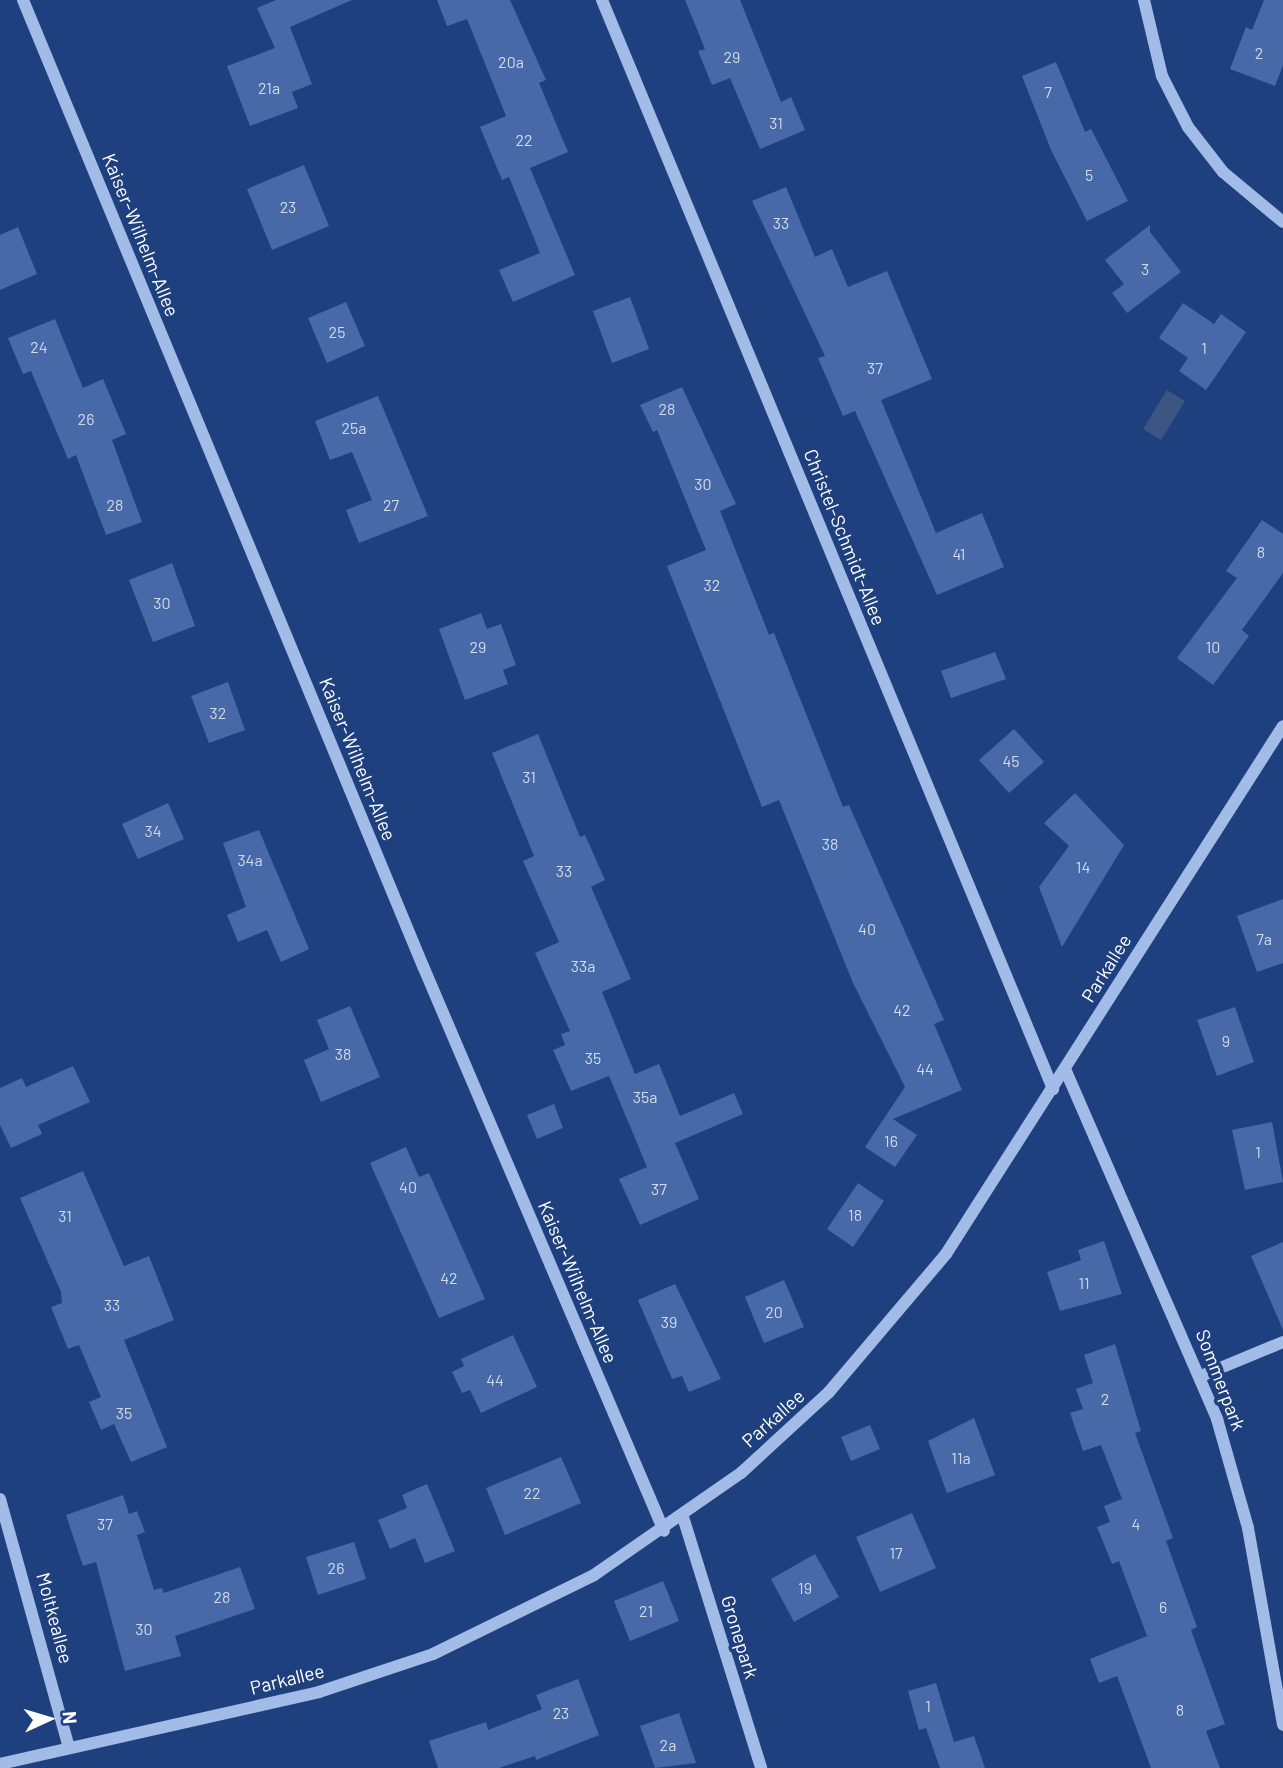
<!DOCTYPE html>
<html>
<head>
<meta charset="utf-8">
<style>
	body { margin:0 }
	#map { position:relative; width:1283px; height:1768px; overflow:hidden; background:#1f407e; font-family:Barlow,sans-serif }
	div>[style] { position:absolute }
	.water>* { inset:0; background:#3d5583 }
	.building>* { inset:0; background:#4769a7 }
	.minor>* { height:12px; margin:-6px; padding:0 6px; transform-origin:6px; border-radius:6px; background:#a2bbe7 }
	span { translate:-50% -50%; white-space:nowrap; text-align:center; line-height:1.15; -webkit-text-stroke:7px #1f407e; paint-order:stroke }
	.number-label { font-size:16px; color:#d1dae9 }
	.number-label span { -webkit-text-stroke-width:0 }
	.street-label { font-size:19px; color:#fff }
	.north { position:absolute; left:14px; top:1684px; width:70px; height:70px; -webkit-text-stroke:5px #1f407e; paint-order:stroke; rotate:86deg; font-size:19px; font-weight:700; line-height:28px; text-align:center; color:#fff }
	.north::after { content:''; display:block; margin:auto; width:24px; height:32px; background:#fff; clip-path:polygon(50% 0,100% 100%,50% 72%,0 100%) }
</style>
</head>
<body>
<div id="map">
	<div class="water">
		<div style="clip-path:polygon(1167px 390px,1185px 401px,1161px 440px,1143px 429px)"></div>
	</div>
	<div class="building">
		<div style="clip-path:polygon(276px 0,352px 0,290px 27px,312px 84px,292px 92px,298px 108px,250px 126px,227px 66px,275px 48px,257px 8px)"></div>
		<div style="clip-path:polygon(437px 0,510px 0,546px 80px,539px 83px,568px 152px,530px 168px,575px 275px,513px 302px,499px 270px,540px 253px,509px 177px,502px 180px,480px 127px,506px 116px,467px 19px,447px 26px)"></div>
		<div style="clip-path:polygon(685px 0,740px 0,781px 102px,791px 97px,805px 130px,760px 149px,730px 78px,712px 85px,698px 51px,705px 49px)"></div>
		<div style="clip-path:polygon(1264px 0,1283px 0,1283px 65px,1275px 86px,1230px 69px,1246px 27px,1252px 30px)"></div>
		<div style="clip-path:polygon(1056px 62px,1085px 132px,1091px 129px,1128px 201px,1087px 221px,1051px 150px,1022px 76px)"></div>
		<div style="clip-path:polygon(304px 165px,329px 226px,272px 250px,247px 189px)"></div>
		<div style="clip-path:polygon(786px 187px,815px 257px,832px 249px,848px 287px,887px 271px,932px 379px,881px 400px,936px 533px,982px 513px,1004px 567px,937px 595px,855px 411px,843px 416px,818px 358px,825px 356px,752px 201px)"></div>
		<div style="clip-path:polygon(1150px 225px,1150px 232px,1181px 272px,1127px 313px,1112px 293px,1124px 284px,1105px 260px)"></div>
		<div style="clip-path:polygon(18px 227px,37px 274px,0 290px,0 235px)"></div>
		<div style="clip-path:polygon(630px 297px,649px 349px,612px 363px,593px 311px)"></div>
		<div style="clip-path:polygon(346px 302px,365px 346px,327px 363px,308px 318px)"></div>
		<div style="clip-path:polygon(1183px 303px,1214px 324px,1221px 314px,1246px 332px,1206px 390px,1179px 371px,1188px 358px,1159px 338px)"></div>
		<div style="clip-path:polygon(55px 319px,83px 388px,103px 379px,126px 434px,112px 440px,142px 522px,106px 535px,76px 455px,68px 459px,31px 371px,23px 374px,8px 338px)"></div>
		<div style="clip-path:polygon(682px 387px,736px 504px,720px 511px,769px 635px,774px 633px,843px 807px,849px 805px,944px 1020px,934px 1024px,962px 1090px,893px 1119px,917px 1135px,895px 1167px,865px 1147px,905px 1087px,853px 983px,779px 800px,762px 807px,667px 566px,706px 550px,657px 430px,653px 432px,640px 405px)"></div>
		<div style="clip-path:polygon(378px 396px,428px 516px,359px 543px,346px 510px,372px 500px,352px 452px,330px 460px,315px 421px)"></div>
		<div style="clip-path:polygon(1262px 520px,1283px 534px,1283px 573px,1242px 630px,1249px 636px,1213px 685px,1177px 658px,1237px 578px,1226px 571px)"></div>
		<div style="clip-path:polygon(172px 563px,195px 626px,153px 642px,129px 580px)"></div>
		<div style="clip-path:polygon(481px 613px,487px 629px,501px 624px,516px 665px,503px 670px,508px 684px,465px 700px,439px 629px)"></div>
		<div style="clip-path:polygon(995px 652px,1006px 679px,951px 698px,941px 671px)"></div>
		<div style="clip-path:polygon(228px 682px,245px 730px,209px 743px,191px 696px)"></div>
		<div style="clip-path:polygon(1014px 729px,1044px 762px,1009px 793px,979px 760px)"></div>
		<div style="clip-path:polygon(538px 734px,580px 837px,585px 835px,605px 880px,591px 887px,631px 979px,602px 992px,635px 1074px,659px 1064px,680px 1116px,734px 1093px,743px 1114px,675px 1143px,699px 1199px,640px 1225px,619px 1179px,647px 1167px,609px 1076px,571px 1091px,553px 1050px,565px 1045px,561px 1034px,570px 1031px,535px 953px,559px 942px,523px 861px,534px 856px,492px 753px)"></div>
		<div style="clip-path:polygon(1075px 793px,1124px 845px,1062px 947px,1039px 887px,1069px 846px,1044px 823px)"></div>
		<div style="clip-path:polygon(168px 803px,184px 839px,138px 859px,122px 824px)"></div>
		<div style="clip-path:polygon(259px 830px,309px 949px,281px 962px,267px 930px,238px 942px,227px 915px,246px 907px,223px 843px)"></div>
		<div style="clip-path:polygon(1283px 899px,1283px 963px,1257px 972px,1237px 916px)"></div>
		<div style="clip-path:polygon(350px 1006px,380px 1077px,321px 1102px,304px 1060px,329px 1049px,317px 1020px)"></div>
		<div style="clip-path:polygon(1235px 1007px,1254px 1062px,1217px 1076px,1197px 1020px)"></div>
		<div style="clip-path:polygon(73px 1066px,90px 1102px,38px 1125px,42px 1134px,11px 1148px,0 1125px,0 1088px,22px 1078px,26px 1087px)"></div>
		<div style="clip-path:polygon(554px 1104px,563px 1128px,537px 1139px,527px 1115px)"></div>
		<div style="clip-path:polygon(1272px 1122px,1283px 1182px,1245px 1190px,1232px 1130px)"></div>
		<div style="clip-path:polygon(406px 1147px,419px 1177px,429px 1173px,485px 1299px,439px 1318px,370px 1163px)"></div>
		<div style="clip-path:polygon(83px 1171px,124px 1266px,149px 1256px,174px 1320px,124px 1340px,167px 1447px,131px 1462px,114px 1424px,101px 1430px,89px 1402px,101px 1397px,79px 1345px,68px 1349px,51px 1307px,62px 1303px,61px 1292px,20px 1198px)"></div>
		<div style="clip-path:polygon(858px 1183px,884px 1201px,853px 1247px,827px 1229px)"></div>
		<div style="clip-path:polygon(1104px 1241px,1122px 1294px,1060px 1311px,1047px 1272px,1081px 1260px,1078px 1250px)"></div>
		<div style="clip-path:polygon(1283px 1242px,1283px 1330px,1251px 1256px)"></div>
		<div style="clip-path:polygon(784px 1280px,804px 1327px,764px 1343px,745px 1297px)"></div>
		<div style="clip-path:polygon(675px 1284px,721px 1379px,689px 1392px,682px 1376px,672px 1379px,638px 1300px)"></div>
		<div style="clip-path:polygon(513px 1335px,537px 1387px,481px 1413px,470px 1390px,462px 1393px,452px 1372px,464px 1366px,461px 1359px)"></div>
		<div style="clip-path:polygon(1115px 1344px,1141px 1431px,1135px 1433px,1173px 1538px,1166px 1541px,1197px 1627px,1191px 1630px,1225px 1724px,1206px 1731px,1220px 1768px,1151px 1768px,1117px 1676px,1099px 1683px,1090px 1659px,1147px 1636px,1119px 1561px,1112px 1564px,1097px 1527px,1110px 1522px,1104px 1506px,1122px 1499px,1101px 1445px,1083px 1451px,1070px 1413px,1083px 1409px,1076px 1389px,1093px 1383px,1084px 1355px)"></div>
		<div style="clip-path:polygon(974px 1418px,995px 1475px,947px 1493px,928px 1441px)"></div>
		<div style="clip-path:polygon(870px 1425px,880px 1449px,851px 1461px,841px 1437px)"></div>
		<div style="clip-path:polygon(561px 1457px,581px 1503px,505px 1535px,486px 1488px)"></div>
		<div style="clip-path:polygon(427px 1484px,455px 1551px,425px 1563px,415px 1538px,390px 1549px,378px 1520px,407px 1508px,402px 1495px)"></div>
		<div style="clip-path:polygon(123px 1495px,129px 1514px,137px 1511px,145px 1532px,137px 1535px,154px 1590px,162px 1588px,164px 1593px,240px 1567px,255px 1609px,175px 1636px,181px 1656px,125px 1671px,96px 1562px,83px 1566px,66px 1515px)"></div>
		<div style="clip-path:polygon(912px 1513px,936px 1568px,880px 1592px,856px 1537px)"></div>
		<div style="clip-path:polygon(354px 1542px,366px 1579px,318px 1595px,306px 1557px)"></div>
		<div style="clip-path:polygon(815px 1554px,839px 1597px,794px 1622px,771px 1579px)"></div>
		<div style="clip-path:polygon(663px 1581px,679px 1621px,630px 1641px,614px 1601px)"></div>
		<div style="clip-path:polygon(578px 1679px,599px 1735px,536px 1760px,535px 1756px,499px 1768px,438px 1768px,429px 1741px,486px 1722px,488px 1730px,542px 1709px,536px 1695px)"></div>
		<div style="clip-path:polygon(936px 1683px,954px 1742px,974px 1736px,985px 1768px,940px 1768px,926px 1728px,919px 1730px,908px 1691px)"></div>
		<div style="clip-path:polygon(679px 1713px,696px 1763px,655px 1768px,640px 1726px)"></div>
	</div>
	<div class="minor">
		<div style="left:23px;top:0;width:1046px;rotate:67.51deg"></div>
		<div style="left:423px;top:966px;width:614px;rotate:66.9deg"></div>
		<div style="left:602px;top:0;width:1179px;rotate:67.5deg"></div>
		<div style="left:1144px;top:0;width:78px;rotate:76.7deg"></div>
		<div style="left:1162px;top:76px;width:57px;rotate:63deg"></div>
		<div style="left:1188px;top:127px;width:57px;rotate:52.1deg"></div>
		<div style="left:1223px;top:172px;width:78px;rotate:39.8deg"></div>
		<div style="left:1065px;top:1069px;width:382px;rotate:66.5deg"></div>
		<div style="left:1217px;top:1419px;width:113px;rotate:74.1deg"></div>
		<div style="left:1248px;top:1528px;width:200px;rotate:79.9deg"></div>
		<div style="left:1201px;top:1376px;width:89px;rotate:-22.5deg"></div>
		<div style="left:0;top:1499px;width:258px;rotate:74.5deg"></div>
		<div style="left:683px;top:1517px;width:263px;rotate:72.7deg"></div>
		<div style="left:0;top:1764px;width:327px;rotate:-12.7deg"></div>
		<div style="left:319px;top:1692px;width:120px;rotate:-18.4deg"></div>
		<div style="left:433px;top:1654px;width:179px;rotate:-26.1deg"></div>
		<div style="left:594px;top:1575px;width:179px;rotate:-34.8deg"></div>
		<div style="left:741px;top:1473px;width:120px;rotate:-42.6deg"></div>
		<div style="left:829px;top:1392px;width:181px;rotate:-49.7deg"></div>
		<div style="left:946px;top:1254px;width:626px;rotate:-57.45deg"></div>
	</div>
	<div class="number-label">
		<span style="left:1259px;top:53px">2</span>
		<span style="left:732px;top:57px">29</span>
		<span style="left:511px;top:62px">20a</span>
		<span style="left:269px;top:88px">21a</span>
		<span style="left:1048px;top:92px">7</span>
		<span style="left:776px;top:123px">31</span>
		<span style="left:524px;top:140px">22</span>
		<span style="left:1089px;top:175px">5</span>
		<span style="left:288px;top:207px">23</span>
		<span style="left:781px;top:223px">33</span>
		<span style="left:1145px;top:269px">3</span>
		<span style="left:337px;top:332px">25</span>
		<span style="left:39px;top:347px">24</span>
		<span style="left:1204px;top:348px">1</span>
		<span style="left:875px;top:368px">37</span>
		<span style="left:667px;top:409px">28</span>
		<span style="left:86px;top:419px">26</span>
		<span style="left:354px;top:428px">25a</span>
		<span style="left:703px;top:484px">30</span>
		<span style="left:115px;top:505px">28</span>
		<span style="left:391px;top:505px">27</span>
		<span style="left:1261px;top:552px">8</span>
		<span style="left:959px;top:554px">41</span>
		<span style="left:712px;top:585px">32</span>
		<span style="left:162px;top:603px">30</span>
		<span style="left:478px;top:647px">29</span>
		<span style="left:1213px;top:647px">10</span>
		<span style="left:218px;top:713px">32</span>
		<span style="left:1011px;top:761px">45</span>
		<span style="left:529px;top:777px">31</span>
		<span style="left:153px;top:831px">34</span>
		<span style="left:830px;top:844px">38</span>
		<span style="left:250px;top:860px">34a</span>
		<span style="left:1083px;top:867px">14</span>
		<span style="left:564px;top:871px">33</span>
		<span style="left:867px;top:929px">40</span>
		<span style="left:1264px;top:939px">7a</span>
		<span style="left:583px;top:966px">33a</span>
		<span style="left:902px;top:1010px">42</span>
		<span style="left:1226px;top:1041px">9</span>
		<span style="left:343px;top:1054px">38</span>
		<span style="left:593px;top:1058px">35</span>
		<span style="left:925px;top:1069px">44</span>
		<span style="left:645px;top:1097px">35a</span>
		<span style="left:891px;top:1141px">16</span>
		<span style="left:1258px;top:1152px">1</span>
		<span style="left:408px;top:1187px">40</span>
		<span style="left:659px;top:1189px">37</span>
		<span style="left:855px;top:1215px">18</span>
		<span style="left:65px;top:1216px">31</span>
		<span style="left:449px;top:1278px">42</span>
		<span style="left:1084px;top:1283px">11</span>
		<span style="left:112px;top:1305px">33</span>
		<span style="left:774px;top:1312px">20</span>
		<span style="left:669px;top:1322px">39</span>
		<span style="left:495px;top:1380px">44</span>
		<span style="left:1105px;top:1399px">2</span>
		<span style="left:124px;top:1413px">35</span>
		<span style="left:961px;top:1458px">11a</span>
		<span style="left:532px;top:1493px">22</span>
		<span style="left:105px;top:1524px">37</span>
		<span style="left:1136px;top:1524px">4</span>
		<span style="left:896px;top:1553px">17</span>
		<span style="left:336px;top:1568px">26</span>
		<span style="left:805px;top:1588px">19</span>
		<span style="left:222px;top:1597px">28</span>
		<span style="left:1163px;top:1607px">6</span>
		<span style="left:646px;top:1611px">21</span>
		<span style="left:144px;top:1629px">30</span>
		<span style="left:928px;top:1706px">1</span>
		<span style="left:1180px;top:1710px">8</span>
		<span style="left:561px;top:1713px">23</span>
		<span style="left:668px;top:1745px">2a</span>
	</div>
	<div class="street-label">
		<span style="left:141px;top:235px;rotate:68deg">Kaiser-Wilhelm-Allee</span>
		<span style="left:845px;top:537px;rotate:68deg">Christel-Schmidt-Allee</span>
		<span style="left:358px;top:759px;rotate:68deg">Kaiser-Wilhelm-Allee</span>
		<span style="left:1106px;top:968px;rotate:-58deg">Parkallee</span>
		<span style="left:578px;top:1282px;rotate:67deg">Kaiser-Wilhelm-Allee</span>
		<span style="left:1221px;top:1380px;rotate:69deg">Sommerpark</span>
		<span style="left:773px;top:1418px;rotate:-42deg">Parkallee</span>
		<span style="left:55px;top:1618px;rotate:75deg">Moltkeallee</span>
		<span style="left:740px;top:1637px;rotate:73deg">Gronepark</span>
		<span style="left:287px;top:1679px;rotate:-14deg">Parkallee</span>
	</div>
	<div class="north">N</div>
</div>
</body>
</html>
